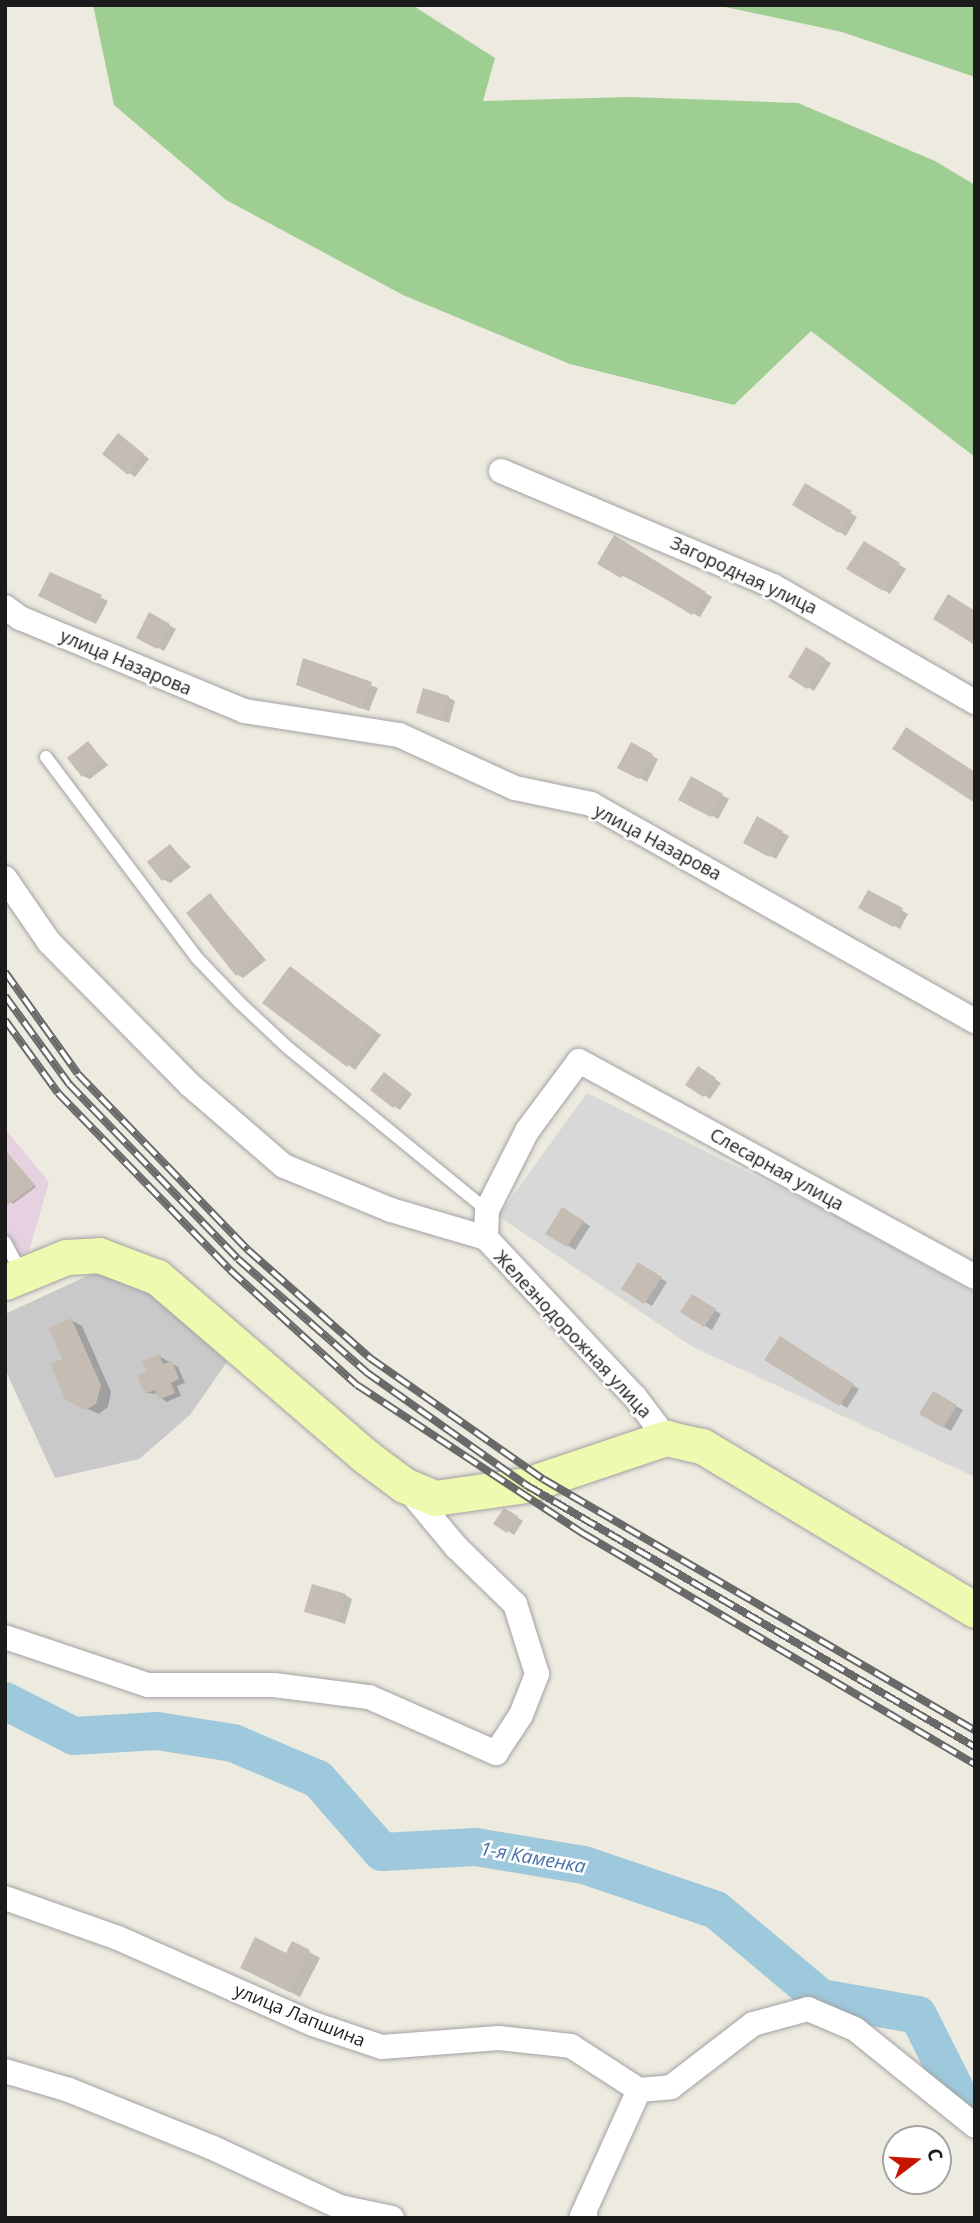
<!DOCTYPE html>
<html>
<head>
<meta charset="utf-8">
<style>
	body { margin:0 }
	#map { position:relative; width:980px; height:2223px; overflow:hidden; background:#edeae0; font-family:"Open Sans",sans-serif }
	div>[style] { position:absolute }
	.residential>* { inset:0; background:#d9d8d8 }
	.industrial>* { inset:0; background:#e6d1e0 }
	.religious>* { inset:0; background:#c9c9c9 }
	.forest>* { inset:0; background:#9fce93 }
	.shadow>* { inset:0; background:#0003 }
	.river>* { height:38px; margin:-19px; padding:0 19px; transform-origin:19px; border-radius:19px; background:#9ec8dc }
	.building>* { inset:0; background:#c5bdb3 }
	.roads { filter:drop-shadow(0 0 2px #a2a2a2) drop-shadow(0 0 2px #a2a2a2) }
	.lane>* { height:12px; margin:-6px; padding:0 6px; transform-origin:6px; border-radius:6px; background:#fff }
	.street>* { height:24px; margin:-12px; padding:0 12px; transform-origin:12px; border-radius:12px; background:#fff }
	.secondary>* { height:35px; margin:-17.5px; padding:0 17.5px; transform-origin:17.5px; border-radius:17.5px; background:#effab0 }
	.rail>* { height:8px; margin-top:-4px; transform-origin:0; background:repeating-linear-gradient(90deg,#fff 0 16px,#696969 0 32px); box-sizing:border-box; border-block:2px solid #696969 }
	span { translate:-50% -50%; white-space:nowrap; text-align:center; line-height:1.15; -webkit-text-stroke:5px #fff; paint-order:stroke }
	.street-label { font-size:18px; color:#1b1b1b }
	.water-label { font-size:19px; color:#466fab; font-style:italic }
	.frame { position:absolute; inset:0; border:7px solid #1b1b1b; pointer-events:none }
	.north { position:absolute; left:882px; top:2125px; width:70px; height:70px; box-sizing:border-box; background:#fff; border:2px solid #a4a4a4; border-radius:50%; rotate:73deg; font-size:19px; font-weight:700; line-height:28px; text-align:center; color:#1b1b1b }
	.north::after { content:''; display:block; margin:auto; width:24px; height:32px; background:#c61400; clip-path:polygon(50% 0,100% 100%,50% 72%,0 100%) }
</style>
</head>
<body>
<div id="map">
	<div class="residential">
		<div style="clip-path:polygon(587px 1093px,827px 1211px,975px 1293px,975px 1477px,693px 1347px,498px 1216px)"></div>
	</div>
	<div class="industrial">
		<div style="clip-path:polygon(5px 1129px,49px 1182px,29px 1251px,5px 1261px)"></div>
	</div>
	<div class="religious">
		<div style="clip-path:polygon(100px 1270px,157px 1294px,227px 1362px,190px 1415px,139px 1459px,55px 1478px,5px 1369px,5px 1314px)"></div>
	</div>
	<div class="forest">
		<div style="clip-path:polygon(93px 5px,412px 5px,495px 58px,483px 101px,630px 97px,798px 103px,935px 161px,975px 185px,975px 457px,811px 331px,734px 405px,570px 364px,403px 295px,226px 200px,114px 105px)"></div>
		<div style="clip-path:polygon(716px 5px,975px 5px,975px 77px,842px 32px)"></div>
	</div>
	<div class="shadow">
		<div style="clip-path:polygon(125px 439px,149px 459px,135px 477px,129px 473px)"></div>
		<div style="clip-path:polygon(806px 485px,857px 517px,846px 536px,795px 504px)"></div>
		<div style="clip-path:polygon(615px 537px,712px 597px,700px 617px,599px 563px)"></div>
		<div style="clip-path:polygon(864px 543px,906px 569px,890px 594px,849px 568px)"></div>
		<div style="clip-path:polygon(51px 574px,108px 601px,96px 624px,41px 595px)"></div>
		<div style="clip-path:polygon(150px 615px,176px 629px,164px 651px,138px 637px)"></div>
		<div style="clip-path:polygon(807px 649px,831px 663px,814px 691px,790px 676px)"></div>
		<div style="clip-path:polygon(305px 660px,378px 688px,369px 711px,298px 684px)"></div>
		<div style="clip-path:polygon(448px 697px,455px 701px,449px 723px,418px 713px)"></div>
		<div style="clip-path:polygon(88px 743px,108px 765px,90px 779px,83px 776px)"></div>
		<div style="clip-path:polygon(632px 745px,658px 759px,647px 782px,620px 767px)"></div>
		<div style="clip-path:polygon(692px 779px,729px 799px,718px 819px,681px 799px)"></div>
		<div style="clip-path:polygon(758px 819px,789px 836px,776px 859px,745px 842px)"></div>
		<div style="clip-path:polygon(170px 846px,191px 867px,170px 883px,163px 879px)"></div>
		<div style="clip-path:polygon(869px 892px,908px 914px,900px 929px,860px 908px)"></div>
		<div style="clip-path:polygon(211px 896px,266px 960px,243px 978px,237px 974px)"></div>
		<div style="clip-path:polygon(297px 972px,381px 1035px,355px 1070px,265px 1002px)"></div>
		<div style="clip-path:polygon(699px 1068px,721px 1083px,710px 1099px,688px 1085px)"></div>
		<div style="clip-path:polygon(391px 1078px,412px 1094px,400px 1110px,394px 1106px)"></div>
		<div style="clip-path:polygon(5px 1151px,36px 1187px,13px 1204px,11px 1202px)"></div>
		<div style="clip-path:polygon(563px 1209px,590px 1226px,575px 1250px,547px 1233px)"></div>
		<div style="clip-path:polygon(638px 1265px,667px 1282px,652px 1306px,623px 1289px)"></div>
		<div style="clip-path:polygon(692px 1296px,721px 1314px,712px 1330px,683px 1312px)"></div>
		<div style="clip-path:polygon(71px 1320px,82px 1326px,111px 1392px,108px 1407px,99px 1414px,77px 1404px)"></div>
		<div style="clip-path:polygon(780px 1338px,859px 1389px,847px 1408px,767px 1359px)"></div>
		<div style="clip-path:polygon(159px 1356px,178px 1367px,185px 1383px,177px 1386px,181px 1396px,166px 1402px,158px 1394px,146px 1393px,149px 1372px)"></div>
		<div style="clip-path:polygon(933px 1393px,963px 1410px,951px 1431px,921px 1414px)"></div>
		<div style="clip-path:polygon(513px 1514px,523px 1521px,514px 1535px,508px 1531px)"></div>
		<div style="clip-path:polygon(345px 1595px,352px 1599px,345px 1624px,306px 1611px)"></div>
		<div style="clip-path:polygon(293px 1943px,320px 1958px,300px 1997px,253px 1973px,287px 1955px)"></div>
	</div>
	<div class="river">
		<div style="left:5px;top:1701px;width:77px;rotate:26.9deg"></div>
		<div style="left:74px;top:1736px;width:83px;rotate:-3.4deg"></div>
		<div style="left:157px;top:1731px;width:77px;rotate:9deg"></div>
		<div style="left:233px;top:1743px;width:92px;rotate:23deg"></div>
		<div style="left:318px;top:1779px;width:97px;rotate:48.8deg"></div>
		<div style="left:382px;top:1852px;width:94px;rotate:-3deg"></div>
		<div style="left:476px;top:1847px;width:109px;rotate:9.5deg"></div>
		<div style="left:584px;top:1865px;width:139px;rotate:18.8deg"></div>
		<div style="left:716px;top:1910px;width:137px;rotate:40deg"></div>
		<div style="left:821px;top:1998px;width:98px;rotate:9.9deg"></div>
		<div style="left:918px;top:2015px;width:96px;rotate:63.4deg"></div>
		<div style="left:961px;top:2101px;width:15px;rotate:20deg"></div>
	</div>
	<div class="building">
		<div style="clip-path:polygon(118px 433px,144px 454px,128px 475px,102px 454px)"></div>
		<div style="clip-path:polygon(805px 483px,852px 511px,839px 533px,792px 505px)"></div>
		<div style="clip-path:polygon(614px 535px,706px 592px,692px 615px,624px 574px,621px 578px,597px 564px)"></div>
		<div style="clip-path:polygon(864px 541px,900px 563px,883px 591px,846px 569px)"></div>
		<div style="clip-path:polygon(50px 572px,102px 595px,89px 621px,38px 596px)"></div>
		<div style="clip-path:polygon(948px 594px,975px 611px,975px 645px,933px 619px)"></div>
		<div style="clip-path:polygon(149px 612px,170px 624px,157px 649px,136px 638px)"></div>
		<div style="clip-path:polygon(806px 647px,825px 658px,807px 689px,788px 677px)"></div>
		<div style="clip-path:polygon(303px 658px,372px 682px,362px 709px,296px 685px)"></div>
		<div style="clip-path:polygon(423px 688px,449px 696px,442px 721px,416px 713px)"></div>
		<div style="clip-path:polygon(906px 727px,975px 772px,975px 803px,892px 749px)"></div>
		<div style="clip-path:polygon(88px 741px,103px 760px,82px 777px,67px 758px)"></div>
		<div style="clip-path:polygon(631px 742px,653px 754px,639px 779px,617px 768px)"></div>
		<div style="clip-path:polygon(691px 776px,723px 794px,711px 817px,678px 800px)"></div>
		<div style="clip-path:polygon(757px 816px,783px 831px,769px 857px,743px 843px)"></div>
		<div style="clip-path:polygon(170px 844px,185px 862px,162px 881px,147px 862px)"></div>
		<div style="clip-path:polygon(868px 890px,903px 908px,893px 927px,858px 908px)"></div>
		<div style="clip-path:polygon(210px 893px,260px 956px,236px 976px,186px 913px)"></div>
		<div style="clip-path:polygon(290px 966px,375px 1031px,347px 1067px,262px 1003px)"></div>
		<div style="clip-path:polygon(698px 1066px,716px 1078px,703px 1097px,685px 1085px)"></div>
		<div style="clip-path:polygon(384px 1072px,407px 1090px,393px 1108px,370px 1090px)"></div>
		<div style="clip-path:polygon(5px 1150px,35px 1185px,5px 1207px)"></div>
		<div style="clip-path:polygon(562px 1207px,584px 1221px,567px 1247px,545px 1234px)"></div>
		<div style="clip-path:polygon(638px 1262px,662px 1277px,644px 1304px,621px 1289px)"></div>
		<div style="clip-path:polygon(692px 1294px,716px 1309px,704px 1327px,680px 1312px)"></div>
		<div style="clip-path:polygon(71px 1318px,101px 1385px,96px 1404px,85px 1410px,65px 1399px,50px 1364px,62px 1359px,49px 1328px)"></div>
		<div style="clip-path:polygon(780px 1336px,854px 1384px,839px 1406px,764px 1360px)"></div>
		<div style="clip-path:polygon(159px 1354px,163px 1364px,172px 1361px,179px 1379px,171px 1383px,175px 1393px,158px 1400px,155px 1390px,144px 1394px,137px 1375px,147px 1371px,142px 1361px)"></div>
		<div style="clip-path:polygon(933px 1391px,957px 1405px,943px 1428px,919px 1414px)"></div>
		<div style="clip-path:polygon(504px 1508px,518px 1516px,507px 1533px,493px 1524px)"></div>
		<div style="clip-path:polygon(312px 1584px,346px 1594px,338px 1621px,304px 1612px)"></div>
		<div style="clip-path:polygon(255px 1937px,286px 1953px,292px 1941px,310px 1950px,289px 1992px,240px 1968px)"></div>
	</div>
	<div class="roads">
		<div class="lane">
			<div style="left:46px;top:757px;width:251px;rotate:53.1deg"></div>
			<div style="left:197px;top:958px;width:61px;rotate:46.3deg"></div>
			<div style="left:239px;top:1002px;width:66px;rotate:43.2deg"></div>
			<div style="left:287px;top:1047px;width:258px;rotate:39.2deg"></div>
			<div style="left:5px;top:1242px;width:34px;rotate:62deg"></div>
		</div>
		<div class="street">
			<div style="left:501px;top:471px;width:295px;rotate:22.9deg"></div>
			<div style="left:773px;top:586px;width:233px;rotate:29.9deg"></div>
			<div style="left:5px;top:607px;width:19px;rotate:36deg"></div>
			<div style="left:20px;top:618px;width:243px;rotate:22.5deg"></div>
			<div style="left:244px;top:711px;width:157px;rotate:8.8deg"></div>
			<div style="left:399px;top:735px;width:128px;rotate:24.6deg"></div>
			<div style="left:515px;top:788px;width:78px;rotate:11.9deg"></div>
			<div style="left:591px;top:804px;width:441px;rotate:29.5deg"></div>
			<div style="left:5px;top:878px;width:78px;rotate:55.5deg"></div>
			<div style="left:49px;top:942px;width:201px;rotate:45.4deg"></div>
			<div style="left:190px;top:1085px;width:124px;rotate:40.8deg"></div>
			<div style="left:284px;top:1166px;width:116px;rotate:22.4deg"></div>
			<div style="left:391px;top:1210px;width:99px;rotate:16.4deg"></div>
			<div style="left:486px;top:1238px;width:218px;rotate:46.9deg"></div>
			<div style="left:635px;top:1397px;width:51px;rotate:52.9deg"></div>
			<div style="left:486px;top:1238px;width:28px;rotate:-88deg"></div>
			<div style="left:487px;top:1210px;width:89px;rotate:-63.1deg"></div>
			<div style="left:527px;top:1131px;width:87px;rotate:-53.4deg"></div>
			<div style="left:579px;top:1061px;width:451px;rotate:28.6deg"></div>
			<div style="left:5px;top:1637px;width:151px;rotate:18.6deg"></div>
			<div style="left:148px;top:1685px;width:126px"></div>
			<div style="left:274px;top:1685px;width:96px;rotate:7.2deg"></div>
			<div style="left:369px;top:1697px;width:139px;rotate:23.8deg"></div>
			<div style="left:496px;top:1753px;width:45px;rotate:-56.7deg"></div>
			<div style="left:521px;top:1715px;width:44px;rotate:-68.7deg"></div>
			<div style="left:537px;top:1674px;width:73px;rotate:-107.4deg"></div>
			<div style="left:515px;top:1604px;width:81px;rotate:-136deg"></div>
			<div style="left:457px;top:1548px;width:78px;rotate:-129.8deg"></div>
			<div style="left:5px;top:1898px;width:120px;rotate:19.5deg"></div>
			<div style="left:118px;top:1938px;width:213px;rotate:23.8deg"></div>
			<div style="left:313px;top:2024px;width:73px;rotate:18.4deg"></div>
			<div style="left:382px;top:2047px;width:117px;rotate:-4.4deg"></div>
			<div style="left:499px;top:2038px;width:72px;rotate:6.3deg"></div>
			<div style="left:571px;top:2046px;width:81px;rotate:32.9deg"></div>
			<div style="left:639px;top:2090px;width:138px;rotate:114.3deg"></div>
			<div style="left:582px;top:2216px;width:4px;rotate:27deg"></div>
			<div style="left:5px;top:2071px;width:67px;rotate:16.5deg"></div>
			<div style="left:69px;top:2090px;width:153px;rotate:21.9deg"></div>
			<div style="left:211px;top:2147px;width:142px;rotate:24.9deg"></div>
			<div style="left:340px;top:2207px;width:53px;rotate:11.9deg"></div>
			<div style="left:639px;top:2090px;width:32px;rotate:-5deg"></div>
			<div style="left:671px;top:2087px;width:103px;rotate:-37.5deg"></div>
			<div style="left:753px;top:2024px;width:57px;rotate:-15.3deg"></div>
			<div style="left:808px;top:2009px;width:51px;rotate:23.1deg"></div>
			<div style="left:855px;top:2029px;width:154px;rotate:38.9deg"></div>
		</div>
		<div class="secondary">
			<div style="left:5px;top:1282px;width:66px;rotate:-22.3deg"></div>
			<div style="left:66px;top:1257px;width:33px;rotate:-3deg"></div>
			<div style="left:99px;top:1255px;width:62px;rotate:20.8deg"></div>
			<div style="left:157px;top:1277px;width:274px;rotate:40.7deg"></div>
			<div style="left:365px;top:1456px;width:49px;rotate:36.6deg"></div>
			<div style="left:404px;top:1485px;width:34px;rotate:23deg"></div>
			<div style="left:435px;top:1498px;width:92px;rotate:-8.1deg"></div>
			<div style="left:526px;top:1485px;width:148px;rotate:-18.6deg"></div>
			<div style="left:666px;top:1438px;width:37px;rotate:13deg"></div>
			<div style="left:702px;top:1446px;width:318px;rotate:31deg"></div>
		</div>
	</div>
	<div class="rail">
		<div style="left:5px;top:972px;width:125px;rotate:54.4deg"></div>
		<div style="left:78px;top:1074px;width:245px;rotate:46deg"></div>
		<div style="left:248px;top:1250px;width:163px;rotate:41.5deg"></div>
		<div style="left:370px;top:1358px;width:211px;rotate:35deg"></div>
		<div style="left:543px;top:1479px;width:500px;rotate:30.2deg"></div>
		<div style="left:5px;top:996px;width:109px;rotate:54deg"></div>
		<div style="left:69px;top:1084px;width:243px;rotate:46deg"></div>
		<div style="left:238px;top:1259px;width:171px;rotate:41.4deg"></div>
		<div style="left:366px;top:1372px;width:196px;rotate:35.2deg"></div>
		<div style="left:526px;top:1485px;width:520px;rotate:30.26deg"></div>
		<div style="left:5px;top:1020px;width:90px;rotate:54deg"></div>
		<div style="left:58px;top:1093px;width:247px;rotate:45.8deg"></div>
		<div style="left:230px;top:1270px;width:171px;rotate:42.2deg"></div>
		<div style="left:357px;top:1385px;width:272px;rotate:33.3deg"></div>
		<div style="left:584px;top:1534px;width:454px;rotate:30.5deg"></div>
	</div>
	<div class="street-label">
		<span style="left:744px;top:575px;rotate:25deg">Загородная улица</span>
		<span style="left:126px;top:662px;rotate:23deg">улица Назарова</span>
		<span style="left:658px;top:842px;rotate:28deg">улица Назарова</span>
		<span style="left:777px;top:1169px;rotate:29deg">Слесарная улица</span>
		<span style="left:573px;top:1334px;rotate:47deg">Железнодорожная улица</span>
		<span style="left:300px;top:2015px;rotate:22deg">улица Лапшина</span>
	</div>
	<div class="water-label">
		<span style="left:533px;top:1858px;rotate:10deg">1-я Каменка</span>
	</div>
	<div class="frame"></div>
	<div class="north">С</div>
</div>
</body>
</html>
